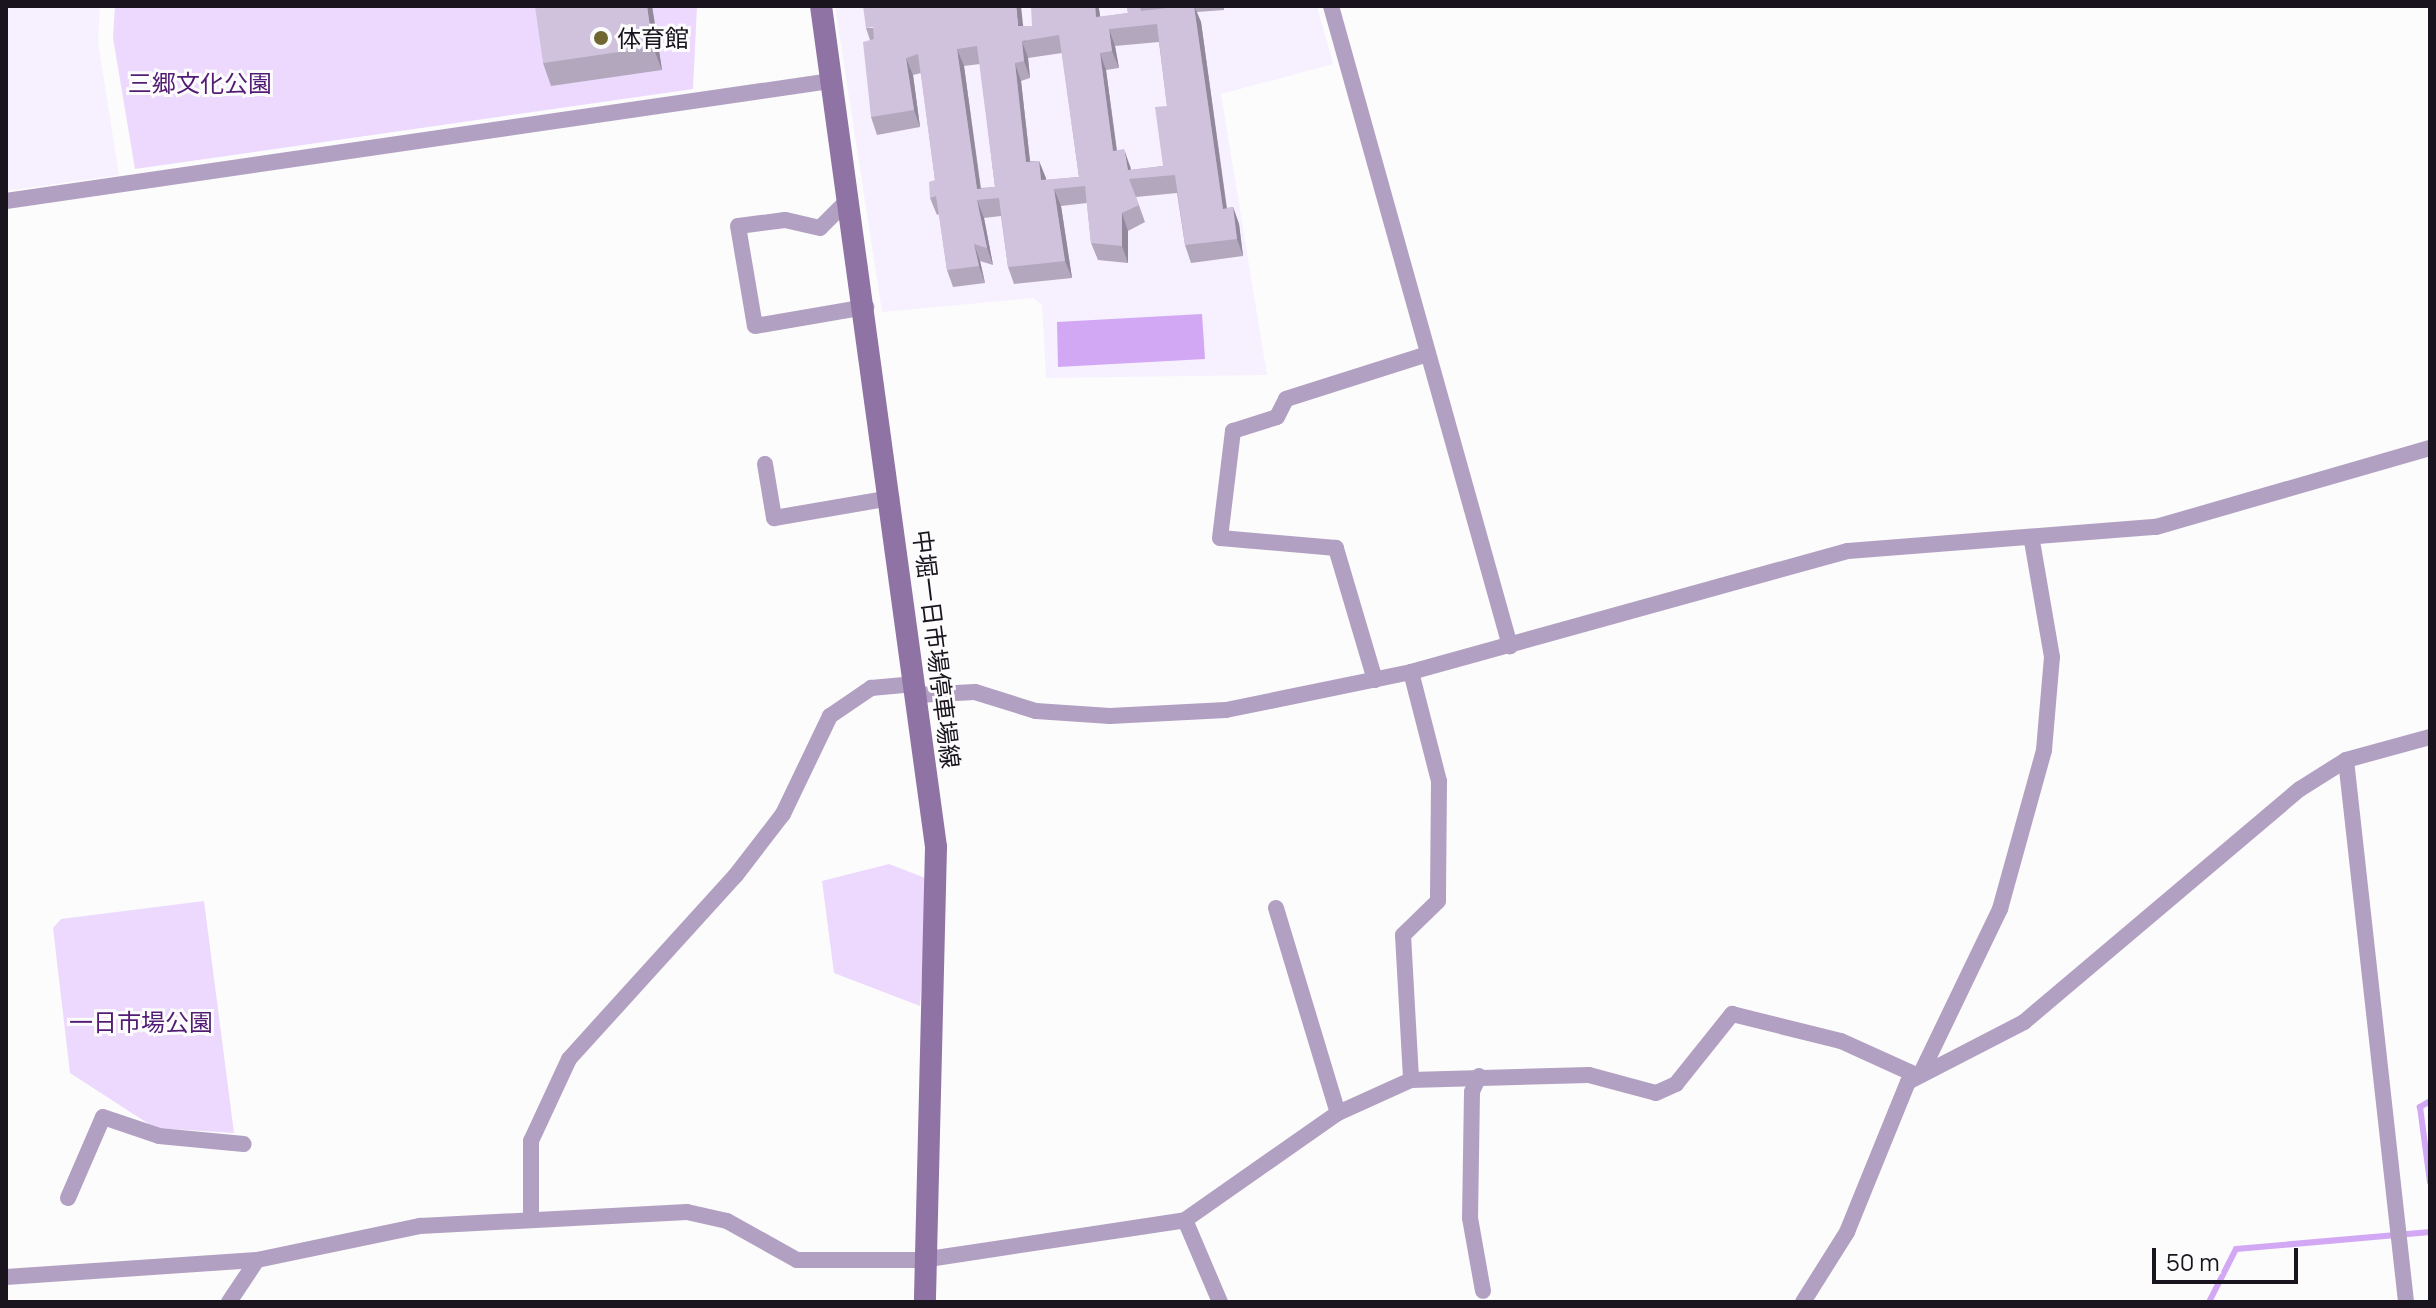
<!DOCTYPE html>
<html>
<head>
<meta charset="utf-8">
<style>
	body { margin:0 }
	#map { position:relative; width:2436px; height:1308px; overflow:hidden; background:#fcfcfc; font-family:Manrope,"Noto Sans JP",sans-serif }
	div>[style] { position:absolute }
	.built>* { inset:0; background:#f7f0fe }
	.green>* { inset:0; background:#ecd9fd }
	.water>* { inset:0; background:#d2a8f5 }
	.stream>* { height:6px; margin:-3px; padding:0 3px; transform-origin:3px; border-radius:3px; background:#d2a8f5 }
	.street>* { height:16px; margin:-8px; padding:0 8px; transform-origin:8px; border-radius:8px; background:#b2a0c2 }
	.secondary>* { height:22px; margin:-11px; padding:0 11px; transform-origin:11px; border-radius:11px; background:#8e73a4 }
	.wall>* { inset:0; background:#b3a7be }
	.shaded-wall>* { inset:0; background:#92889b }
	.building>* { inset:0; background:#d0c2dd }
	.dots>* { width:22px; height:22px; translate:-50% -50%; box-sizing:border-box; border:4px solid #fcfcfc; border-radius:50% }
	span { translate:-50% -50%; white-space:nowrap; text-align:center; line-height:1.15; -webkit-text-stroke:6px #fcfcfc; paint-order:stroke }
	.poi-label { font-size:24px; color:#19141d }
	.left { translate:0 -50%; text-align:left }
	.park-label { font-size:24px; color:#521b74 }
	.street-label { font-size:24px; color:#19141d }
	.frame { position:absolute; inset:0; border:8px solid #19141d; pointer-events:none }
	.scale { position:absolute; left:2152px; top:1248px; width:146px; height:36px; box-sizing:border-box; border:4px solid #19141d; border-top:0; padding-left:10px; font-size:24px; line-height:28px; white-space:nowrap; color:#19141d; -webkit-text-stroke:6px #fcfcfc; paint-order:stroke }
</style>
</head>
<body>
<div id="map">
	<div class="built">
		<div style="clip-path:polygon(6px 6px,100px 6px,98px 42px,119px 175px,6px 191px)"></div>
		<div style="clip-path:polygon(835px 6px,1317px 6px,1333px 64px,1221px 94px,1267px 375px,1046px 378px,1042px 305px,1033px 298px,882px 312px)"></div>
	</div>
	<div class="green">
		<div style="clip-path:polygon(115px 6px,697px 6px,693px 89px,135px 169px,113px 38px)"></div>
		<div style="clip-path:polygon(889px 864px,928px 879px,920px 1006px,834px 973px,822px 881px)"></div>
		<div style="clip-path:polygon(204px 901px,234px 1133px,155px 1128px,70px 1073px,53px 928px,61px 919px)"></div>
	</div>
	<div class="water">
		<div style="clip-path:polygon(1202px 314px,1205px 359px,1058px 367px,1057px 322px)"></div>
	</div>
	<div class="stream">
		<div style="left:2430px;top:1101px;width:12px;rotate:149deg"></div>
		<div style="left:2420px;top:1107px;width:76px;rotate:82.4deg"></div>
		<div style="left:2209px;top:1302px;width:59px;rotate:-63deg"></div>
		<div style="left:2236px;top:1249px;width:195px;rotate:-5deg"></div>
	</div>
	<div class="street">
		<div style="left:1331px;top:6px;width:665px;rotate:74.37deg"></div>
		<div style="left:850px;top:198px;width:42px;rotate:135deg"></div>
		<div style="left:820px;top:228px;width:36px;rotate:-167deg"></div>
		<div style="left:785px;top:220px;width:47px;rotate:172.7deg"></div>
		<div style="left:738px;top:226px;width:101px;rotate:80.4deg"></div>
		<div style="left:755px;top:326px;width:113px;rotate:-9.7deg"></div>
		<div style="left:6px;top:201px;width:834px;rotate:-8.28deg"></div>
		<div style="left:765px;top:464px;width:55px;rotate:80.5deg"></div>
		<div style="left:774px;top:518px;width:119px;rotate:-9.7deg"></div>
		<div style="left:1411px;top:672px;width:113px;rotate:75.6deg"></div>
		<div style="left:1439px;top:781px;width:120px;rotate:90.5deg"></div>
		<div style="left:1438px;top:901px;width:49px;rotate:135.8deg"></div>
		<div style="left:1403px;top:935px;width:145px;rotate:86.8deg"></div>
		<div style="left:1375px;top:680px;width:138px;rotate:-106.5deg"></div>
		<div style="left:1336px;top:548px;width:116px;rotate:-175.1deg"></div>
		<div style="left:1220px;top:538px;width:108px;rotate:-83.1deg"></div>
		<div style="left:1233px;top:431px;width:46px;rotate:-17.7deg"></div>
		<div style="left:1277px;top:417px;width:20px;rotate:-63deg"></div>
		<div style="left:1286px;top:399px;width:149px;rotate:-17.6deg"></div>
		<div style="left:917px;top:695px;width:58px;rotate:-3deg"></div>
		<div style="left:975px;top:692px;width:64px;rotate:17.3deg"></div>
		<div style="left:1036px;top:711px;width:74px;rotate:3.9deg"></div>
		<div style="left:1110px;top:716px;width:116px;rotate:-3deg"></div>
		<div style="left:1226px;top:710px;width:189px;rotate:-11.6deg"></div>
		<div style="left:1411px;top:672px;width:453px;rotate:-15.5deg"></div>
		<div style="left:1848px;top:551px;width:309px;rotate:-4.5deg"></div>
		<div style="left:2156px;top:527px;width:285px;rotate:-16.1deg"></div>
		<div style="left:2346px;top:760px;width:545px;rotate:83.68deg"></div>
		<div style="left:1276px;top:908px;width:214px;rotate:73.2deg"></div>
		<div style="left:1923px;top:1069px;width:178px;rotate:-64.3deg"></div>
		<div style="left:2000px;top:909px;width:165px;rotate:-74.5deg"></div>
		<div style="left:2044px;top:750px;width:93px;rotate:-85.1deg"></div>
		<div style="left:2052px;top:657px;width:118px;rotate:-99.8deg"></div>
		<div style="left:1479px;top:1076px;width:17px;rotate:114deg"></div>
		<div style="left:1472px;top:1092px;width:126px;rotate:90.9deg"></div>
		<div style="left:1470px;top:1218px;width:74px;rotate:79.9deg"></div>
		<div style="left:68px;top:1198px;width:88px;rotate:-66.6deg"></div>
		<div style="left:103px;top:1117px;width:59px;rotate:18.7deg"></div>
		<div style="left:159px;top:1136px;width:85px;rotate:5.4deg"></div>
		<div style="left:531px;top:1220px;width:79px;rotate:-90deg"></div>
		<div style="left:531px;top:1141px;width:90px;rotate:-65.1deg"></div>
		<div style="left:569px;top:1059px;width:248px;rotate:-47.8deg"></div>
		<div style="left:736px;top:875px;width:77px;rotate:-52.4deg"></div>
		<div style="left:783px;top:814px;width:109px;rotate:-64.4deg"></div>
		<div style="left:830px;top:716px;width:50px;rotate:-34.3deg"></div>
		<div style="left:871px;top:688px;width:44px;rotate:-5.2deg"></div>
		<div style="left:1185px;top:1220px;width:89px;rotate:66.9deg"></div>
		<div style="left:6px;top:1277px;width:252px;rotate:-3.9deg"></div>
		<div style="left:257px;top:1260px;width:167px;rotate:-11.8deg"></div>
		<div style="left:420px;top:1226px;width:267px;rotate:-3deg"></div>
		<div style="left:687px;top:1212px;width:41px;rotate:12.7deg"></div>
		<div style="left:727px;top:1221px;width:80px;rotate:29.1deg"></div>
		<div style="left:797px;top:1260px;width:125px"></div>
		<div style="left:922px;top:1260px;width:266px;rotate:-8.6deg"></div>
		<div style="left:1185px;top:1220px;width:187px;rotate:-35deg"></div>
		<div style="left:1338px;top:1113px;width:80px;rotate:-24.3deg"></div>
		<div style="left:1411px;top:1080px;width:178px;rotate:-1.6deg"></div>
		<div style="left:1589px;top:1075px;width:69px;rotate:15deg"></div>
		<div style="left:1656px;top:1093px;width:22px;rotate:-24deg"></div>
		<div style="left:1676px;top:1084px;width:90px;rotate:-51.3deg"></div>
		<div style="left:1732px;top:1014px;width:112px;rotate:13.9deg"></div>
		<div style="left:1841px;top:1041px;width:82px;rotate:24.4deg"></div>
		<div style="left:229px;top:1302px;width:50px;rotate:-56.3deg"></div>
		<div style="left:1803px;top:1302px;width:83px;rotate:-57.8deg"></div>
		<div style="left:1847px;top:1232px;width:162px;rotate:-67.9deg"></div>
		<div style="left:1908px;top:1082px;width:131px;rotate:-27.3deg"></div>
		<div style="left:2024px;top:1022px;width:361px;rotate:-40.2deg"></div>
		<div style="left:2300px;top:789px;width:54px;rotate:-32.2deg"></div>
		<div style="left:2346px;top:760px;width:87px;rotate:-15.3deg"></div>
	</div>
	<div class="secondary">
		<div style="left:821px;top:6px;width:849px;rotate:82.21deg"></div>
		<div style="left:936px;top:847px;width:455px;rotate:91.4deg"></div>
	</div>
	<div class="wall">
		<div style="clip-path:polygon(652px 6px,662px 70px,551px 86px,543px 63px)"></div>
		<div style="clip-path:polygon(evenodd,1127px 6px,1224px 6px,1224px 10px,1197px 12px,1201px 22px,1227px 208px,1233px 207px,1239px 224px,1243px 256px,1191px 263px,1185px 245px,1177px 193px,1136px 197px,1145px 222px,1128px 231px,1128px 263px,1098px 260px,1091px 243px,1087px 203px,1061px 206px,1072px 278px,1014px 284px,1008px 267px,1001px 216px,984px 218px,993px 265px,980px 261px,985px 283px,953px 287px,947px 270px,939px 214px,937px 215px,930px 198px,935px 180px,921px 73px,913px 75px,920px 127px,877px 135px,871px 117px,870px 40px,866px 28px,1032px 26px,1099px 9px,1100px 17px,1128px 13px,1127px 6px,1159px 42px,1167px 106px,1163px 166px,1131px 170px,1130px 166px,1117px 150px,1106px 70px,1119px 68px,1115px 46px,1159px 42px,1127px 6px,1062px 53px,1079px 177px,1046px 180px,1039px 161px,1030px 161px,1021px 81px,1030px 78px,1028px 58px,1062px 53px,1127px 6px,980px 64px,995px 187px,981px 188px,964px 66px,980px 64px)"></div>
	</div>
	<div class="shaded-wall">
		<div style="clip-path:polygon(647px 6px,652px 6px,662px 70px,653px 47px)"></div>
		<div style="clip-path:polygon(1016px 6px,1021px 6px,1025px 43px,1018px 26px)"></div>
		<div style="clip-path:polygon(1095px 6px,1098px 6px,1099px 9px,1103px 35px,1096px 17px)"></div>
		<div style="clip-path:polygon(1194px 6px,1201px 22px,1229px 226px,1223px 209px)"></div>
		<div style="clip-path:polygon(1109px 29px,1115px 46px,1119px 68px,1112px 51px)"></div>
		<div style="clip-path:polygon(1022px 41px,1028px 58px,1030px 78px,1024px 61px)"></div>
		<div style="clip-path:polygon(957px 49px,964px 66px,982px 200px,977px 189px)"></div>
		<div style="clip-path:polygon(1100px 53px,1106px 70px,1119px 169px,1113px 151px)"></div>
		<div style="clip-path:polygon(906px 58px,913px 75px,920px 127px,914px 110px)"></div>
		<div style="clip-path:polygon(1015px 63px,1021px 81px,1032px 179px,1026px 162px)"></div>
		<div style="clip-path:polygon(1124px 149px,1130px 166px,1133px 179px,1128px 170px)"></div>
		<div style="clip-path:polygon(1039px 161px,1046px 178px,1047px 198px,1041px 180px)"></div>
		<div style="clip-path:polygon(1054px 189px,1061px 206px,1072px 278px,1065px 261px)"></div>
		<div style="clip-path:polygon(977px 200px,984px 218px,993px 265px,987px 248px)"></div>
		<div style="clip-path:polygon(1233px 207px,1239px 224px,1243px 256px,1237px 239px)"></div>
		<div style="clip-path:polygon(1122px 213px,1128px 231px,1128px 263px,1122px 246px)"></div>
		<div style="clip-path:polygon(974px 244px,980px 261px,985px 283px,979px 266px)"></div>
	</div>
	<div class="building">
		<div style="clip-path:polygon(535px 6px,647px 6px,653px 47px,543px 63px)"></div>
		<div style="clip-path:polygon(evenodd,863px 6px,1016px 6px,1018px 26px,1032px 26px,1031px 6px,1095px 6px,1096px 17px,1128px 13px,1127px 6px,1140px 6px,1141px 11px,1185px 6px,1194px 6px,1223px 209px,1233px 207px,1237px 239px,1185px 245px,1175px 175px,1129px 179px,1139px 205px,1122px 213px,1122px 246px,1091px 243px,1085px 186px,1054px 189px,1065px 261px,1008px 267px,999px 198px,977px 200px,987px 248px,974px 244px,979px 266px,947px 270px,936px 196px,930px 198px,929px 182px,935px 180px,918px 54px,906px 58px,914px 110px,871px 117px,863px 42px,874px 39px,873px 27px,866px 28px,863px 6px,1157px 24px,1167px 106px,1155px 107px,1163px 166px,1128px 170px,1124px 149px,1113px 151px,1100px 53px,1112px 51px,1109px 29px,1157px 24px,863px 6px,1059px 35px,1079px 177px,1041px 180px,1039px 161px,1026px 162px,1015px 63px,1024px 61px,1022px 41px,1059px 35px,863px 6px,977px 46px,995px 187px,977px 189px,957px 49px,977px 46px)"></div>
	</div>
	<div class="dots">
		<div style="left:601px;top:38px;background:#6f6632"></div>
	</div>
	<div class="poi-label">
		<span class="left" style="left:617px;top:38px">体育館</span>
	</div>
	<div class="park-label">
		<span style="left:200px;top:83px">三郷文化公園</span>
		<span style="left:141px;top:1022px">一日市場公園</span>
	</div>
	<div class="street-label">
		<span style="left:937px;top:649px;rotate:83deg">中堀一日市場停車場線</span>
	</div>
	<div class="frame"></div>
	<div class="scale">50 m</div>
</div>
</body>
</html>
